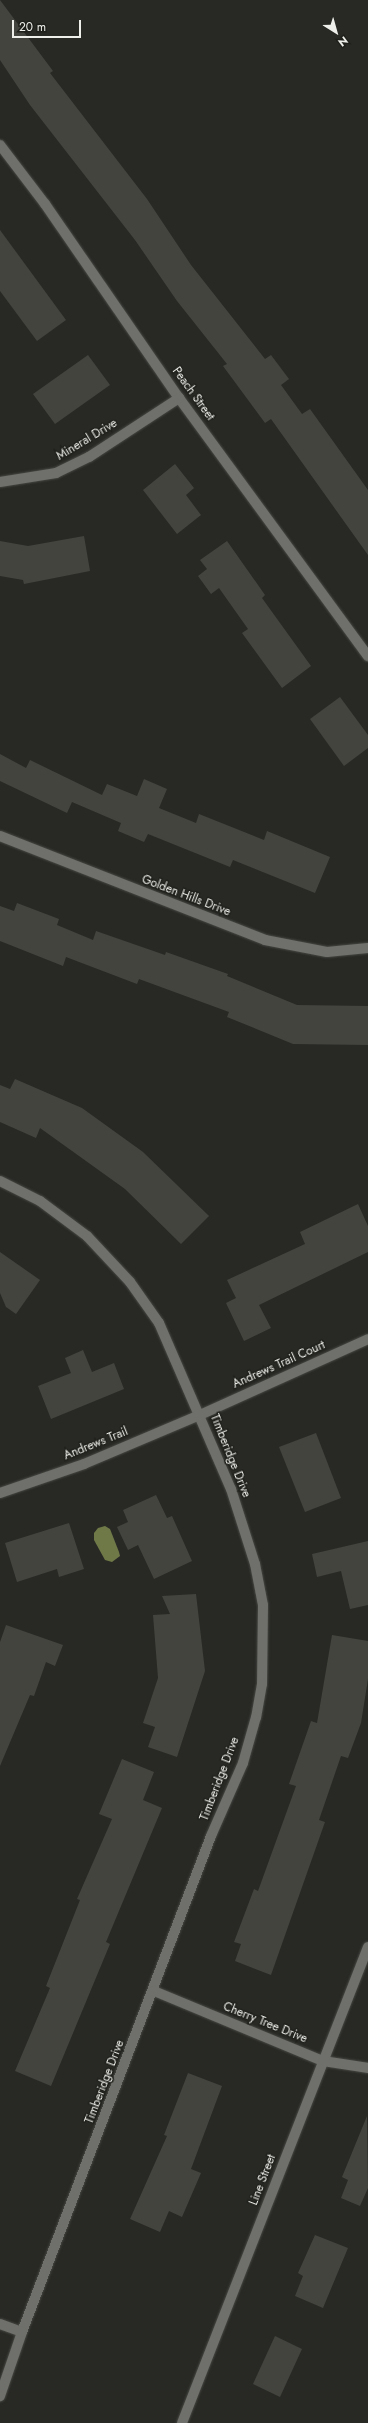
<!DOCTYPE html>
<html>
<head>
<meta charset="utf-8">
<style>
	body { margin:0 }
	#map { position:relative; width:368px; height:2423px; overflow:hidden; background:#282925; font-family:Jost,sans-serif }
	div>[style] { position:absolute }
	.water>* { inset:0; background:#6f7948 }
	.building>* { inset:0; background:#43443e }
	.roads { filter:drop-shadow(0 0 1px #464743) drop-shadow(0 0 1px #464743) }
	.minor>* { height:10px; margin:-5px; padding:0 5px; transform-origin:5px; border-radius:5px; background:#6f706b }
	span { translate:-50% -50%; white-space:nowrap; text-align:center; line-height:1.15; -webkit-text-stroke:3px #1f201b; paint-order:stroke }
	.street-label { font-size:12px; color:#eeeeeb }
	.north { position:absolute; left:316px; top:12px; width:40px; height:40px; -webkit-text-stroke:3px #1f201b; paint-order:stroke; rotate:143deg; font-size:11px; font-weight:700; line-height:16px; text-align:center; color:#eeeeeb }
	.north::after { content:''; display:block; margin:auto; width:14px; height:18px; background:#eeeeeb; clip-path:polygon(50% 0,100% 100%,50% 72%,0 100%) }
	.scale { position:absolute; left:12px; top:20px; width:69px; height:18px; box-sizing:border-box; border:2px solid #eeeeeb; border-top:0; padding-left:5px; font-size:12px; line-height:14px; white-space:nowrap; color:#eeeeeb; -webkit-text-stroke:3px #1f201b; paint-order:stroke }
</style>
</head>
<body>
<div id="map">
	<div class="water">
		<div style="clip-path:polygon(105px 1526px,110px 1529px,119px 1552px,120px 1556px,112px 1562px,105px 1560px,94px 1540px,94px 1533px,98px 1528px)"></div>
	</div>
	<div class="building">
		<div style="clip-path:polygon(0 0,53px 71px,50px 73px,147px 199px,191px 265px,265px 359px,271px 355px,289px 379px,281px 385px,302px 414px,310px 409px,368px 490px,368px 555px,271px 419px,265px 423px,223px 366px,227px 364px,177px 301px,135px 240px,30px 105px,0 60px)"></div>
		<div style="clip-path:polygon(0 230px,66px 320px,37px 341px,0 291px)"></div>
		<div style="clip-path:polygon(88px 355px,110px 385px,55px 424px,33px 394px)"></div>
		<div style="clip-path:polygon(175px 464px,194px 488px,186px 495px,201px 515px,177px 534px,143px 490px)"></div>
		<div style="clip-path:polygon(84px 536px,90px 571px,24px 584px,23px 580px,0 576px,0 541px,28px 546px)"></div>
		<div style="clip-path:polygon(227px 541px,265px 595px,262px 598px,311px 666px,282px 688px,242px 633px,248px 629px,219px 588px,211px 594px,198px 576px,207px 569px,200px 560px)"></div>
		<div style="clip-path:polygon(340px 697px,368px 735px,368px 748px,344px 766px,310px 719px)"></div>
		<div style="clip-path:polygon(0 754px,26px 768px,30px 760px,102px 795px,107px 784px,137px 796px,144px 779px,167px 789px,159px 808px,196px 823px,199px 814px,264px 840px,267px 831px,330px 857px,315px 893px,233px 860px,230px 867px,148px 834px,144px 842px,118px 831px,121px 823px,72px 802px,67px 813px,0 781px)"></div>
		<div style="clip-path:polygon(17px 903px,59px 919px,57px 925px,93px 940px,96px 931px,165px 955px,166px 952px,228px 974px,227px 976px,297px 1005px,368px 1006px,368px 1045px,293px 1044px,227px 1017px,229px 1012px,139px 979px,137px 984px,66px 957px,63px 966px,0 941px,0 906px,14px 911px)"></div>
		<div style="clip-path:polygon(15px 1079px,82px 1108px,143px 1152px,209px 1216px,181px 1244px,125px 1189px,40px 1128px,36px 1138px,0 1122px,0 1085px,10px 1089px)"></div>
		<div style="clip-path:polygon(358px 1204px,368px 1226px,368px 1252px,259px 1305px,271px 1328px,244px 1341px,226px 1303px,236px 1298px,227px 1280px,305px 1244px,300px 1232px)"></div>
		<div style="clip-path:polygon(0 1252px,40px 1280px,16px 1314px,6px 1307px,0 1293px)"></div>
		<div style="clip-path:polygon(83px 1350px,92px 1372px,114px 1363px,124px 1389px,51px 1419px,38px 1386px,71px 1373px,65px 1358px)"></div>
		<div style="clip-path:polygon(316px 1433px,341px 1498px,305px 1512px,279px 1447px)"></div>
		<div style="clip-path:polygon(156px 1495px,167px 1518px,172px 1516px,192px 1561px,154px 1579px,138px 1545px,128px 1550px,117px 1527px,128px 1522px,123px 1510px)"></div>
		<div style="clip-path:polygon(69px 1523px,84px 1569px,59px 1577px,57px 1569px,17px 1582px,5px 1543px)"></div>
		<div style="clip-path:polygon(368px 1541px,368px 1605px,350px 1609px,341px 1571px,317px 1577px,312px 1554px)"></div>
		<div style="clip-path:polygon(196px 1594px,205px 1671px,177px 1757px,148px 1747px,155px 1727px,143px 1723px,158px 1678px,153px 1615px,170px 1614px,162px 1596px)"></div>
		<div style="clip-path:polygon(6px 1625px,63px 1645px,55px 1666px,46px 1662px,34px 1696px,30px 1695px,0 1766px,0 1642px)"></div>
		<div style="clip-path:polygon(332px 1635px,368px 1641px,368px 1679px,361px 1723px,348px 1758px,341px 1756px,319px 1820px,325px 1822px,271px 1975px,235px 1961px,241px 1944px,234px 1942px,254px 1889px,258px 1891px,296px 1786px,289px 1784px,311px 1721px,317px 1723px)"></div>
		<div style="clip-path:polygon(122px 1759px,154px 1772px,143px 1800px,162px 1808px,106px 1942px,110px 1944px,51px 2086px,15px 2071px,50px 1988px,46px 1986px,80px 1900px,77px 1899px,112px 1819px,99px 1814px)"></div>
		<div style="clip-path:polygon(188px 2073px,222px 2086px,191px 2169px,201px 2173px,182px 2217px,169px 2211px,160px 2232px,130px 2219px,167px 2136px,164px 2135px)"></div>
		<div style="clip-path:polygon(367px 2116px,368px 2188px,360px 2206px,341px 2198px,348px 2180px,342px 2177px)"></div>
		<div style="clip-path:polygon(315px 2235px,348px 2248px,323px 2308px,295px 2296px,303px 2276px,298px 2273px)"></div>
		<div style="clip-path:polygon(275px 2336px,302px 2349px,280px 2397px,253px 2384px)"></div>
	</div>
	<div class="roads">
		<div class="minor">
			<div style="left:0;top:145px;width:74px;rotate:52.7deg"></div>
			<div style="left:45px;top:204px;width:236px;rotate:55.4deg"></div>
			<div style="left:179px;top:398px;width:320px;rotate:53.8deg"></div>
			<div style="left:0;top:482px;width:57px;rotate:-9.1deg"></div>
			<div style="left:56px;top:473px;width:37px;rotate:-26deg"></div>
			<div style="left:89px;top:457px;width:108px;rotate:-33.2deg"></div>
			<div style="left:0;top:836px;width:285px;rotate:21.4deg"></div>
			<div style="left:265px;top:940px;width:63px;rotate:11deg"></div>
			<div style="left:327px;top:952px;width:41px;rotate:-5.6deg"></div>
			<div style="left:0;top:1181px;width:45px;rotate:26.6deg"></div>
			<div style="left:40px;top:1201px;width:59px;rotate:36.7deg"></div>
			<div style="left:87px;top:1236px;width:63px;rotate:46.9deg"></div>
			<div style="left:130px;top:1282px;width:50px;rotate:54.7deg"></div>
			<div style="left:159px;top:1323px;width:181px;rotate:66.6deg"></div>
			<div style="left:231px;top:1489px;width:79px;rotate:72.3deg"></div>
			<div style="left:255px;top:1564px;width:42px;rotate:79deg"></div>
			<div style="left:263px;top:1605px;width:79px;rotate:90.7deg"></div>
			<div style="left:262px;top:1684px;width:34px;rotate:100deg"></div>
			<div style="left:256px;top:1717px;width:48px;rotate:105.8deg"></div>
			<div style="left:243px;top:1763px;width:80px;rotate:113.7deg"></div>
			<div style="left:211px;top:1836px;width:531px;rotate:110.86deg"></div>
			<div style="left:22px;top:2332px;width:68px;rotate:109deg"></div>
			<div style="left:0;top:1493px;width:89px;rotate:-19deg"></div>
			<div style="left:84px;top:1464px;width:126px;rotate:-22.9deg"></div>
			<div style="left:200px;top:1415px;width:184px;rotate:-24.3deg"></div>
			<div style="left:154px;top:1991px;width:183px;rotate:22.5deg"></div>
			<div style="left:323px;top:2061px;width:46px;rotate:8.8deg"></div>
			<div style="left:0;top:2324px;width:23px;rotate:20deg"></div>
			<div style="left:182px;top:2423px;width:511px;rotate:-68.66deg"></div>
		</div>
	</div>
	<div class="street-label">
		<span style="left:193px;top:394px;rotate:54deg">Peach Street</span>
		<span style="left:87px;top:440px;rotate:-31deg">Mineral Drive</span>
		<span style="left:186px;top:896px;rotate:21deg">Golden Hills Drive</span>
		<span style="left:279px;top:1365px;rotate:-24deg">Andrews Trail Court</span>
		<span style="left:96px;top:1444px;rotate:-22deg">Andrews Trail</span>
		<span style="left:230px;top:1456px;rotate:68deg">Timberidge Drive</span>
		<span style="left:220px;top:1779px;rotate:-69deg">Timberidge Drive</span>
		<span style="left:265px;top:2023px;rotate:22deg">Cherry Tree Drive</span>
		<span style="left:105px;top:2082px;rotate:-69deg">Timberidge Drive</span>
		<span style="left:263px;top:2180px;rotate:-69deg">Line Street</span>
	</div>
	<div class="north">N</div>
	<div class="scale">20 m</div>
</div>
</body>
</html>
